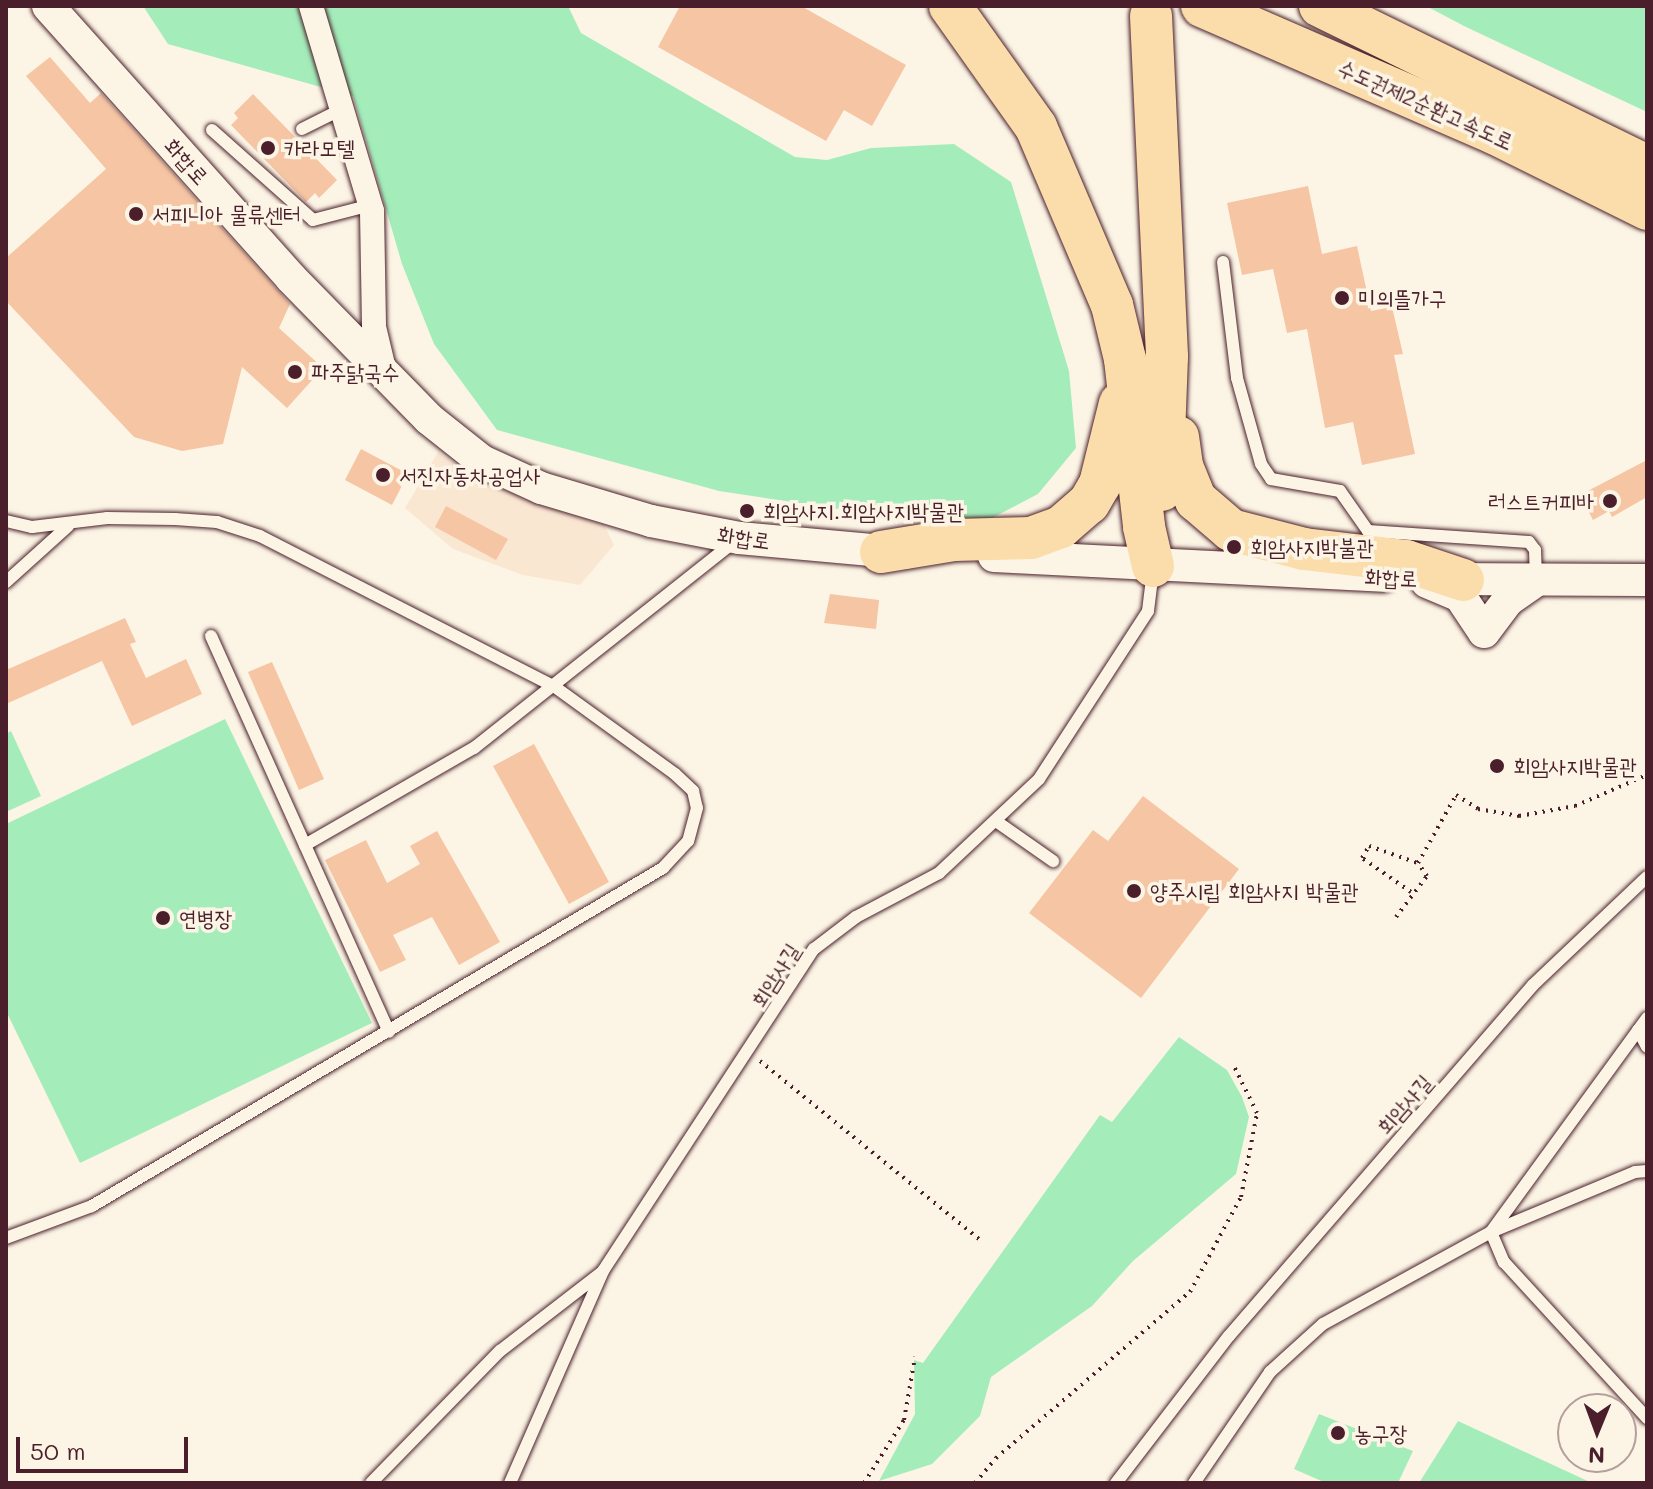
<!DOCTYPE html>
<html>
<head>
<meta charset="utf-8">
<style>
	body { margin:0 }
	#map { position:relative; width:1653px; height:1489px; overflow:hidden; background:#fcf5e5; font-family:Mali,"Poor Story",sans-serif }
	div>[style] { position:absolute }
	.built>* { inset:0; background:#fae7d2 }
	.green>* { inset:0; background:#a4edbb }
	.building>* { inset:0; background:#f5c5a4 }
	.path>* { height:4px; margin-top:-2px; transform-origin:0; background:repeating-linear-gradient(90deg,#4a1f2b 0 2px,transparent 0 8px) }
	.roads { filter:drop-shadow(0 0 2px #4a1f2b) drop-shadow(0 0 2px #4a1f2b) }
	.service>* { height:12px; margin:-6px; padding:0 6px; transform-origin:6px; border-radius:6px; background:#fcf5e5 }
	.minor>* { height:24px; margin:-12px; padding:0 12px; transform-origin:12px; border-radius:12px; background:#fcf5e5 }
	.secondary>* { height:32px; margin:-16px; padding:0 16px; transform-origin:16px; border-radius:16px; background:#fcf5e5 }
	.motorway>* { height:42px; margin:-21px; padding:0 21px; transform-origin:21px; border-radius:21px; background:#faddab }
	.dots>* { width:22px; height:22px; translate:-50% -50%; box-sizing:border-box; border:4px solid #fcf5e5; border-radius:50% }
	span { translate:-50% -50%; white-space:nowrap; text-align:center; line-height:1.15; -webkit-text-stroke:7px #fcf5e5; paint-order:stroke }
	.street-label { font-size:22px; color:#4a1f2b }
	.poi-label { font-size:22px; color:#4a1f2b }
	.left { translate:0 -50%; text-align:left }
	.right { translate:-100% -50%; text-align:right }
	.frame { position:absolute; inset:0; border:8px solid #4a1f2b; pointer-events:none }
	.north { position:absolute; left:1557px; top:1393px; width:80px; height:80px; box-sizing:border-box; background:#fcf5e5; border:2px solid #b59f9b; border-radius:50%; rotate:181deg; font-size:22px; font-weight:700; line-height:32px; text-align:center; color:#4a1f2b }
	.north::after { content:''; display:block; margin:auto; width:28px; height:36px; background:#4a1f2b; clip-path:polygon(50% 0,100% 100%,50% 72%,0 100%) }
	.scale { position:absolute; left:16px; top:1437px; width:172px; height:36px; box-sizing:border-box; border:4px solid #4a1f2b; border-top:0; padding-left:10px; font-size:24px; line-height:28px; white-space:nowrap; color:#4a1f2b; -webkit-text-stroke:6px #fcf5e5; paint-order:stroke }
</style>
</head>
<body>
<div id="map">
	<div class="built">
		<div style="clip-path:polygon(438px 452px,477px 479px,541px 505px,602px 521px,614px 545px,580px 585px,523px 575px,453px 549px,405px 508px)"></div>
	</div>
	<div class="green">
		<div style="clip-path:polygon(143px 6px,568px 6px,581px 33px,795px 157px,827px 160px,871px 148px,954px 144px,1011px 182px,1069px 371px,1076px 448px,1038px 494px,971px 529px,719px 491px,497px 430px,434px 344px,402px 264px,353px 96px,168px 44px)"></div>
		<div style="clip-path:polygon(1426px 6px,1647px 6px,1647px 112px,1464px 26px)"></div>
		<div style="clip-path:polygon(225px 719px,372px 1023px,80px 1163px,6px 1011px,6px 824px)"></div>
		<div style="clip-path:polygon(11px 731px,41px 796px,6px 812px,6px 734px)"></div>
		<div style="clip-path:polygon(1179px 1037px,1227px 1070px,1242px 1097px,1249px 1117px,1236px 1174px,1133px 1261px,1092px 1306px,991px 1377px,980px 1416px,932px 1464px,879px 1481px,915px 1414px,914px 1360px,923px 1363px,1100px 1115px,1112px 1122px)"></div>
		<div style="clip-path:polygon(1319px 1414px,1413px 1451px,1398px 1483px,1326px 1483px,1294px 1469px)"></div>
		<div style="clip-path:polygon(1458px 1421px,1592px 1483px,1419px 1483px)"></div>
	</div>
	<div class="building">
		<div style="clip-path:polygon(680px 6px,801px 6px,906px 65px,872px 126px,844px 110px,826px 141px,658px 47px)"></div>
		<div style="clip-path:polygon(50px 57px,90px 103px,101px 93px,290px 304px,279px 328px,323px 368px,287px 408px,242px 367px,223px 444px,182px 451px,134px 437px,6px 301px,6px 258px,106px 169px,26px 76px)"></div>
		<div style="clip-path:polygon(253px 94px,337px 180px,319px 198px,315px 193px,306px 202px,231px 125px,238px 118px,234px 113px)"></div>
		<div style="clip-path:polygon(1308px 186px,1322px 254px,1357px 246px,1371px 311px,1392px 307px,1403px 354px,1394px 355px,1415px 454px,1362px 465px,1353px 422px,1325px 428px,1307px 329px,1287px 333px,1273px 269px,1242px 275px,1227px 203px)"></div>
		<div style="clip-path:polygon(361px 449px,408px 474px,392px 505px,345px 480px)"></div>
		<div style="clip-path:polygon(1647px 460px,1647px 497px,1612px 517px,1609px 511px,1593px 520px,1580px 495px)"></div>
		<div style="clip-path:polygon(446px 506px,508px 539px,496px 560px,435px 527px)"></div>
		<div style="clip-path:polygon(830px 594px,879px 600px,876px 629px,824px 623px)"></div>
		<div style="clip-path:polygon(125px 618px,136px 642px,130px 644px,146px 678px,186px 659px,202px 694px,132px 726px,102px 661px,6px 704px,6px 670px)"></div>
		<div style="clip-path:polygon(272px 662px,324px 779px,299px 790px,248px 672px)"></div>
		<div style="clip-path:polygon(534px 744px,609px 882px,569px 904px,493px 766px)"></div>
		<div style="clip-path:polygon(1143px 796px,1239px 869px,1141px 998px,1029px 913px,1093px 830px,1108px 841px)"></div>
		<div style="clip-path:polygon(437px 831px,500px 942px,459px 965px,432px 917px,393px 935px,406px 960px,380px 972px,325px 860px,366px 840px,387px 883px,420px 864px,410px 846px)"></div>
	</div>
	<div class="path">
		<div style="left:1411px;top:892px;width:60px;rotate:-145.2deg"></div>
		<div style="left:1362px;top:858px;width:14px;rotate:-60deg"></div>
		<div style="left:1369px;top:846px;width:52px;rotate:19.1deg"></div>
		<div style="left:1396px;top:917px;width:51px;rotate:-52.9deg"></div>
		<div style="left:1427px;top:876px;width:16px;rotate:-125deg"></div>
		<div style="left:1418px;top:863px;width:78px;rotate:-60.8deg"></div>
		<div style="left:1456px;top:795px;width:26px;rotate:32deg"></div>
		<div style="left:1478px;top:809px;width:42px;rotate:9.7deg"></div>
		<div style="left:1519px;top:816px;width:57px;rotate:-10.1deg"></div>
		<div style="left:1575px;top:806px;width:78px;rotate:-23.3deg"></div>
		<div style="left:760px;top:1061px;width:282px;rotate:39.1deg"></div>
		<div style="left:864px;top:1483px;width:75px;rotate:-57.6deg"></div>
		<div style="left:904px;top:1420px;width:64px;rotate:-80.1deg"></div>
		<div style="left:975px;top:1483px;width:33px;rotate:-50deg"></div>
		<div style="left:996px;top:1458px;width:255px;rotate:-40.6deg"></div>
		<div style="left:1190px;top:1292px;width:108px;rotate:-61.8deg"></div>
		<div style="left:1241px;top:1197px;width:86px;rotate:-79.2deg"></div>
		<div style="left:1257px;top:1113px;width:52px;rotate:-116.1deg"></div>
	</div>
	<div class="roads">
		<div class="service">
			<div style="left:302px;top:129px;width:45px;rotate:-26.6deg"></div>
			<div style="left:212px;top:130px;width:135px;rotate:41.7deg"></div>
			<div style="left:313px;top:220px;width:60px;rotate:-14.5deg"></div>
			<div style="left:1223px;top:262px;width:117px;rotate:83.1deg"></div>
			<div style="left:1237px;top:378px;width:89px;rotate:74.4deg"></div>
			<div style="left:1261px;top:464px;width:18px;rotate:56deg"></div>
			<div style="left:1271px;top:479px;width:70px;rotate:9.9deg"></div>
			<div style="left:1340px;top:491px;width:49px;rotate:55deg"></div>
			<div style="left:1368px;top:531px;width:161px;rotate:3.9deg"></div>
			<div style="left:1529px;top:542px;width:10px;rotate:53deg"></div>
			<div style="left:1535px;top:550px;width:28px;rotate:88deg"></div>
			<div style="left:6px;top:521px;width:27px;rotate:13deg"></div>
			<div style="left:32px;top:527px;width:76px;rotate:-6.8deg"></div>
			<div style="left:107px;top:518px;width:68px;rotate:0.8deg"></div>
			<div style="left:175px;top:519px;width:42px;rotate:4.1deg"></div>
			<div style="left:217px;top:522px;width:45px;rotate:18deg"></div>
			<div style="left:260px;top:536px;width:331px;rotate:27.1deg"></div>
			<div style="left:555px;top:687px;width:148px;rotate:35.9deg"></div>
			<div style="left:675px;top:774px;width:25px;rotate:43deg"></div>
			<div style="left:693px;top:791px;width:17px;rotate:77deg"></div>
			<div style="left:697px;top:808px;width:34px;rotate:105deg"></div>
			<div style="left:688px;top:841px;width:37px;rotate:133deg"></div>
			<div style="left:663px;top:868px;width:664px;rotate:149.38deg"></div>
			<div style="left:92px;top:1206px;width:92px;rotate:159.6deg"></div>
			<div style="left:6px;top:582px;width:84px;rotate:-42.1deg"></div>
			<div style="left:211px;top:636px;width:434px;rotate:65.8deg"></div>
			<div style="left:996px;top:821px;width:70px;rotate:35.1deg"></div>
			<div style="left:305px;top:845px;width:195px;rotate:-29.9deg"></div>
			<div style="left:474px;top:748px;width:332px;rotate:-38.4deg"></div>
			<div style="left:1647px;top:1018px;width:265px;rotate:126.1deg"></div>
			<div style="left:1491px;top:1232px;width:33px;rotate:67deg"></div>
			<div style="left:1504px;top:1262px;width:212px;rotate:47.5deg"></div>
			<div style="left:1638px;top:1030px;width:19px;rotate:62deg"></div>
			<div style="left:371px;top:1483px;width:185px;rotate:-45.7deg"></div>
			<div style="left:500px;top:1351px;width:128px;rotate:-37.7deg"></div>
			<div style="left:510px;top:1483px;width:232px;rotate:-66.3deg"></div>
			<div style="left:603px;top:1271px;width:385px;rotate:-56.8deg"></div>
			<div style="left:814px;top:949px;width:53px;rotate:-37.3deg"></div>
			<div style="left:856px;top:917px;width:94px;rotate:-27.9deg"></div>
			<div style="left:939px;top:873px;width:137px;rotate:-43.2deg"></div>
			<div style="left:1039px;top:779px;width:200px;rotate:-57deg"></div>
			<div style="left:1148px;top:611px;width:38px;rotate:-83deg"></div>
			<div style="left:1116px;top:1483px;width:185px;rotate:-52.5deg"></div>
			<div style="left:1229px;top:1336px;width:464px;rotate:-49.1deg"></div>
			<div style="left:1533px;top:985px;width:157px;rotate:-43.5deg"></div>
			<div style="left:1194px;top:1483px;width:135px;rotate:-55.6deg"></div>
			<div style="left:1270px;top:1372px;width:72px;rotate:-42.2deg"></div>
			<div style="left:1323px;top:1324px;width:192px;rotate:-28.7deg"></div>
			<div style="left:1491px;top:1232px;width:156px;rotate:-22.6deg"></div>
			<div style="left:1635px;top:1172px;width:12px;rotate:-5deg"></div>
		</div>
		<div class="minor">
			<div style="left:311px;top:6px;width:214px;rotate:73.4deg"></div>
			<div style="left:372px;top:211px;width:116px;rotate:89deg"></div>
			<div style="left:374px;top:327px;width:47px;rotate:76.6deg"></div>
		</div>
		<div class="secondary">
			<div style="left:48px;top:6px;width:365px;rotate:48.2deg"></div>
			<div style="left:291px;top:278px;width:197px;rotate:45.6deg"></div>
			<div style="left:429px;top:419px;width:68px;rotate:38.4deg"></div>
			<div style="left:482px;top:461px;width:65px;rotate:24.6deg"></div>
			<div style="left:541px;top:488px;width:115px;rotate:16.7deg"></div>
			<div style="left:651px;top:521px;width:90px;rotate:10.9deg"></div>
			<div style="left:739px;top:538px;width:166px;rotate:5.2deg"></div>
			<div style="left:994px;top:556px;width:390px;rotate:2.9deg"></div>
			<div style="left:1442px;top:579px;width:205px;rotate:0.3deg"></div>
			<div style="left:1427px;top:582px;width:36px;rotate:23deg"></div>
			<div style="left:1460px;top:596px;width:43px;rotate:56.3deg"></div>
			<div style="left:1484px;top:632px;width:39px;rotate:-53deg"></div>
			<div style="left:1507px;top:601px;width:35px;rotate:-35deg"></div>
		</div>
		<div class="motorway">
			<div style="left:950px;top:6px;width:148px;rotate:54.6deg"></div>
			<div style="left:1036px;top:127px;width:194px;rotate:66.9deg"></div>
			<div style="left:1112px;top:305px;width:56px;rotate:76.5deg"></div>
			<div style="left:1125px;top:359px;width:169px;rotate:83.5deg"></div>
			<div style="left:1144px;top:527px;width:40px;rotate:77deg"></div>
			<div style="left:1202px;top:6px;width:318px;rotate:23.5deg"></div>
			<div style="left:1494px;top:133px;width:171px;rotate:26.4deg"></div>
			<div style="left:1320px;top:6px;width:364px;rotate:26.1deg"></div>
			<div style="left:1151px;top:16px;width:341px;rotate:87.3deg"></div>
			<div style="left:1167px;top:357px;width:133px;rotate:92.2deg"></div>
			<div style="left:1178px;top:437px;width:29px;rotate:82deg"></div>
			<div style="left:1182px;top:466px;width:37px;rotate:68deg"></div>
			<div style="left:1196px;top:500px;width:46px;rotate:40.6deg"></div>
			<div style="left:1231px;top:530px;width:75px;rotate:14.6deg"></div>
			<div style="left:1304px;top:549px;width:103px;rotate:6.7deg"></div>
			<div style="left:1406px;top:561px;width:60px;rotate:18.4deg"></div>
			<div style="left:881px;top:552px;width:74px;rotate:-9.3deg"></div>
			<div style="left:954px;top:540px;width:77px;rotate:-1.5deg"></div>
			<div style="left:1031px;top:538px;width:32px;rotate:-20deg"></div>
			<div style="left:1061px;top:527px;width:37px;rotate:-41deg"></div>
			<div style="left:1089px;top:503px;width:22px;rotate:-60deg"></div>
			<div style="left:1100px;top:484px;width:83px;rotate:-76.1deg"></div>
		</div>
	</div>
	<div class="dots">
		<div style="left:268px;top:148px;background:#4a1f2b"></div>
		<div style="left:136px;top:214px;background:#4a1f2b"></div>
		<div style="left:1342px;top:298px;background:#4a1f2b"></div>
		<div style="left:295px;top:372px;background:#4a1f2b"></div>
		<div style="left:383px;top:475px;background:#4a1f2b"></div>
		<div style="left:1610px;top:501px;background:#4a1f2b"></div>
		<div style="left:747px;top:511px;background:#4a1f2b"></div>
		<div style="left:1234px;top:547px;background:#4a1f2b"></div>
		<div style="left:1497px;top:766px;background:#4a1f2b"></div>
		<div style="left:1134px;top:891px;background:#4a1f2b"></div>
		<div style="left:163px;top:918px;background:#4a1f2b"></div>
		<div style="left:1338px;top:1433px;background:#4a1f2b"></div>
	</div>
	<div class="street-label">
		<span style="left:1426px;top:104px;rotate:24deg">수도권제2순환고속도로</span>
		<span style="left:187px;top:161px;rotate:48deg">화합로</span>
		<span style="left:744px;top:537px;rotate:8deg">화합로</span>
		<span style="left:1391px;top:577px;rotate:2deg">화합로</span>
		<span style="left:775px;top:975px;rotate:-58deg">회암사길</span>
		<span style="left:1404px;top:1104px;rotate:-49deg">회암사길</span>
	</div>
	<div class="poi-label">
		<span class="left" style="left:284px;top:148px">카라모텔</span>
		<span class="left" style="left:152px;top:214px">서피니아 물류센터</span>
		<span class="left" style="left:1358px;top:298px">미의뜰가구</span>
		<span class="left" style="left:311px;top:372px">파주닭국수</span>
		<span class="left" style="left:399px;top:475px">서진자동차공업사</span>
		<span class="right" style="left:1594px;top:501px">러스트커피바</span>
		<span class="left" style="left:763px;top:511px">회암사지.회암사지박물관</span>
		<span class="left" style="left:1250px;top:547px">회암사지박불관</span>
		<span class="left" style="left:1513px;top:766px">회암사지박물관</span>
		<span class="left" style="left:1150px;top:891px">양주시립 회암사지 박물관</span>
		<span class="left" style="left:179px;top:918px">연병장</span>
		<span class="left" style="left:1354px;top:1433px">농구장</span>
	</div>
	<div class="frame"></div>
	<div class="north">N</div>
	<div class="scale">50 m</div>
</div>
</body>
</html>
